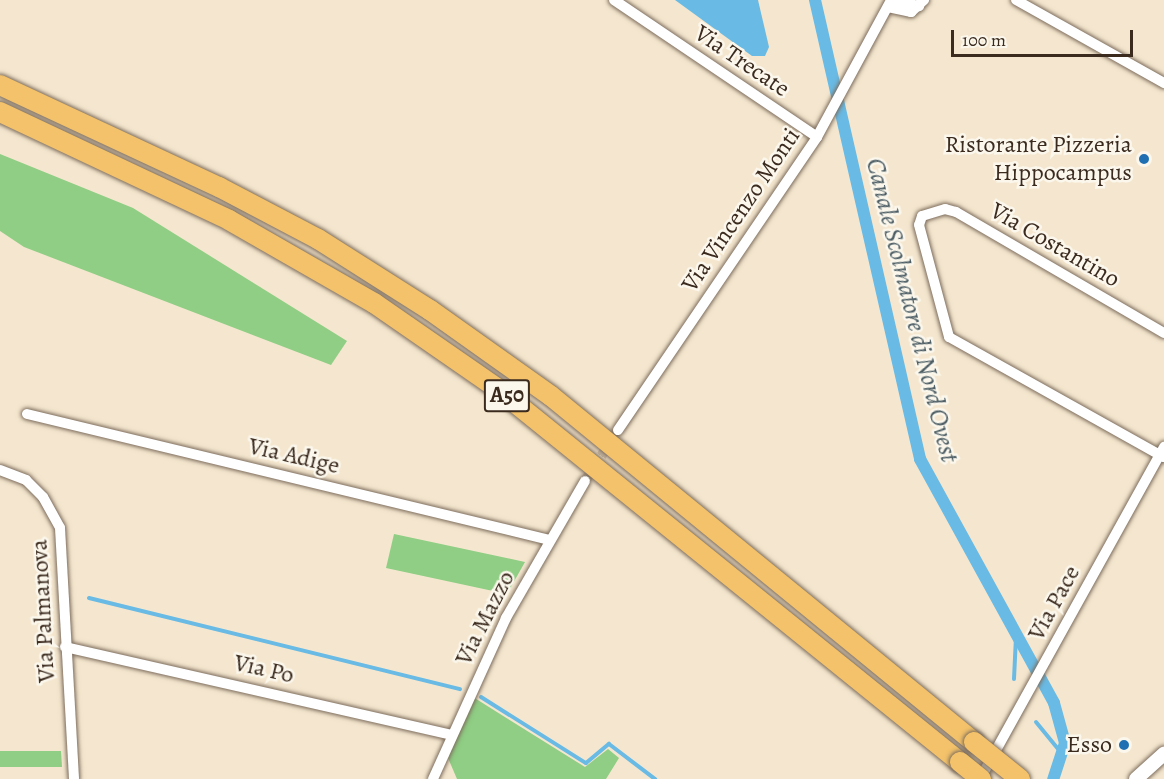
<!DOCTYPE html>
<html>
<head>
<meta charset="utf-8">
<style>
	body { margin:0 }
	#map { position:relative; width:1164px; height:779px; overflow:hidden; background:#f5e7cf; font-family:Alegreya,serif }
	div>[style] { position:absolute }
	.green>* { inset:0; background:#8fce84 }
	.water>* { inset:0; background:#69bae4 }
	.stream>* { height:4px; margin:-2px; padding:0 2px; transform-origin:2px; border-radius:2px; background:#69bae4 }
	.canal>* { height:12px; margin:-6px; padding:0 6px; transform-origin:6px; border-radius:6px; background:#69bae4 }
	.minor-tunnel>* { height:10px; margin-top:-5px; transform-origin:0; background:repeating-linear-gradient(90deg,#d0c1ac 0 10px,transparent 0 15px) }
	.roads { filter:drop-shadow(0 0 2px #7c6c5c) drop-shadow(0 0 2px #7c6c5c) }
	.minor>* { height:10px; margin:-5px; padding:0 5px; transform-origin:5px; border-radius:5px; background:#fff }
	.tertiary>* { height:14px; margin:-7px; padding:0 7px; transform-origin:7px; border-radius:7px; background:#fff }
	.motorway>* { height:20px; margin:-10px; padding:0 10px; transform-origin:10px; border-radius:10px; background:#f3c26a }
	.bridges { filter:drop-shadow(0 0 2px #7c6c5c) drop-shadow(0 0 2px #7c6c5c) }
	.motorway-bridge>* { height:20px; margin:-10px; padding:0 10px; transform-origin:10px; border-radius:10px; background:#f3c26a }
	.dots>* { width:16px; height:16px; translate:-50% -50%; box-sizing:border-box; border:3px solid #fbf7ec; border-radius:50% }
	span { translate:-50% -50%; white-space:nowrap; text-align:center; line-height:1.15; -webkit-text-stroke:5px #fbf7ec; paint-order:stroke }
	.shield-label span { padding:2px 4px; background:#fbf7ec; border:2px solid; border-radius:4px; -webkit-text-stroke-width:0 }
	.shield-label { font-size:22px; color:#3b2a1e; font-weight:700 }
	.street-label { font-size:24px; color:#3b2a1e }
	.poi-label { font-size:24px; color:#3b2a1e }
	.right { translate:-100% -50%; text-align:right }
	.water-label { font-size:26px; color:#4b5c63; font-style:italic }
	.scale { position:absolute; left:951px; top:30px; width:182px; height:27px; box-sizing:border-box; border:3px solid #3b2a1e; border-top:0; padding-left:8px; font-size:18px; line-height:21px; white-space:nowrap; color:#3b2a1e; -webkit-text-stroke:4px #fbf7ec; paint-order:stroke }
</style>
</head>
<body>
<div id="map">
	<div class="green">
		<div style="clip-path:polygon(0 154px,133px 208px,347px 341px,331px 365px,24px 247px,0 231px)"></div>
		<div style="clip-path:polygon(394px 534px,525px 562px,507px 594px,386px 568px)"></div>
		<div style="clip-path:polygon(473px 697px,585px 767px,608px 749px,619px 758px,606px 779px,457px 779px,448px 758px)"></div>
		<div style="clip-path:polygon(0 751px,61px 751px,62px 767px,0 767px)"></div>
	</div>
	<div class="water">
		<div style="clip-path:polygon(675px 0,758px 0,769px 47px,765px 56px,752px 56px)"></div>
	</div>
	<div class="stream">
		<div style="left:89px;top:598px;width:382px;rotate:13.8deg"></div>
		<div style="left:1014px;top:679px;width:43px;rotate:-87.3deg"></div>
		<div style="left:481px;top:697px;width:124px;rotate:32.2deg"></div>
		<div style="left:586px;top:763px;width:30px;rotate:-40deg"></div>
		<div style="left:609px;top:744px;width:58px;rotate:37.3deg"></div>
		<div style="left:1036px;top:722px;width:43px;rotate:50.7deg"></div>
	</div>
	<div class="canal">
		<div style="left:815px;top:0;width:471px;rotate:77.1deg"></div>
		<div style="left:920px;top:459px;width:278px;rotate:61.2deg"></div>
		<div style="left:1054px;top:703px;width:41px;rotate:74.6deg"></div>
		<div style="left:1065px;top:743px;width:38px;rotate:108deg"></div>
	</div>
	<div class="minor-tunnel">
		<div style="left:585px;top:481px;width:48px;rotate:-57deg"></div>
	</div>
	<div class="roads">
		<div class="minor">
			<div style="left:614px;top:0;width:245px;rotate:34deg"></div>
			<div style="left:896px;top:0;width:24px;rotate:15deg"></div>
			<div style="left:1016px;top:0;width:170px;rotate:29.3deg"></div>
			<div style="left:888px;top:7px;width:24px;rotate:12deg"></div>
			<div style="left:911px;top:12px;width:18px;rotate:-43deg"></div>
			<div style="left:1164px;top:333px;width:241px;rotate:-149.8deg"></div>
			<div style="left:956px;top:212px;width:11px;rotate:-165deg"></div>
			<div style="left:945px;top:209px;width:24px;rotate:163deg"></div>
			<div style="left:922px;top:216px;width:9px;rotate:108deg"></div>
			<div style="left:919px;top:225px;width:116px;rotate:75deg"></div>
			<div style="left:949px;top:337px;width:246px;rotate:29.2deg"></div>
			<div style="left:27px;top:414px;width:538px;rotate:13.55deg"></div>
			<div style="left:618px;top:430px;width:354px;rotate:-55.8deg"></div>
			<div style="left:817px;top:137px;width:156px;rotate:-61.6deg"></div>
			<div style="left:0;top:470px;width:28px;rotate:21deg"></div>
			<div style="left:26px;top:480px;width:24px;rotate:45deg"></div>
			<div style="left:43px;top:497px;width:35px;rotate:61deg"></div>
			<div style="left:60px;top:528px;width:251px;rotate:86.8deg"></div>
			<div style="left:65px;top:647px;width:397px;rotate:12.8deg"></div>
			<div style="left:433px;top:779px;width:177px;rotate:-65.6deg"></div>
			<div style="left:506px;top:618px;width:158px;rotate:-60deg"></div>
			<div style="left:980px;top:779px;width:380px;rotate:-61deg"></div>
		</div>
		<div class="tertiary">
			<div style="left:1136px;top:779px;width:38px;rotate:-42deg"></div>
		</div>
		<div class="motorway">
			<div style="left:0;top:85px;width:242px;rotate:25deg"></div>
			<div style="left:219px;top:187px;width:112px;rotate:27.7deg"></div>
			<div style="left:318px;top:239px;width:133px;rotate:32.4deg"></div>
			<div style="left:430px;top:310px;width:148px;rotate:35.4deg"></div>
			<div style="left:551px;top:396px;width:546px;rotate:39.28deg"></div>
			<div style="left:0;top:112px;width:253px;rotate:25.2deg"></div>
			<div style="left:229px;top:220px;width:167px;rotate:29.8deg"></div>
			<div style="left:374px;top:303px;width:151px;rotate:34.7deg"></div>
			<div style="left:498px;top:389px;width:594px;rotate:38.92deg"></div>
		</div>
	</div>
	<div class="bridges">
		<div class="motorway-bridge">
			<div style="left:974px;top:742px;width:59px;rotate:38.8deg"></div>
			<div style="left:960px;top:762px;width:27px;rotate:39deg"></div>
		</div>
	</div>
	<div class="dots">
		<div style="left:1144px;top:159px;background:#1f6fb2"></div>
		<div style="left:1124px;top:745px;background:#1f6fb2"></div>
	</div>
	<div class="shield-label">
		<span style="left:507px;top:396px">A50</span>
	</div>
	<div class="street-label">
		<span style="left:742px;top:61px;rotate:34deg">Via Trecate</span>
		<span style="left:741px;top:210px;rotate:-56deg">Via Vincenzo Monti</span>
		<span style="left:1055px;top:245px;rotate:30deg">Via Costantino</span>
		<span style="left:294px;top:456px;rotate:13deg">Via Adige</span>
		<span style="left:1054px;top:603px;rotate:-61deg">Via Pace</span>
		<span style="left:43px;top:611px;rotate:-93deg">Via Palmanova</span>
		<span style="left:485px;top:618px;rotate:-63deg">Via Mazzo</span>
		<span style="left:264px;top:669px;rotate:13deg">Via Po</span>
	</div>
	<div class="poi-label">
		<span class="right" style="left:1132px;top:159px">Ristorante Pizzeria<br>Hippocampus</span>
		<span class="right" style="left:1112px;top:745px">Esso</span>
	</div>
	<div class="water-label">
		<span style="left:912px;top:310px;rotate:76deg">Canale Scolmatore di Nord Ovest</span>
	</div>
	<div class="scale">100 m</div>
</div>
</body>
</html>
